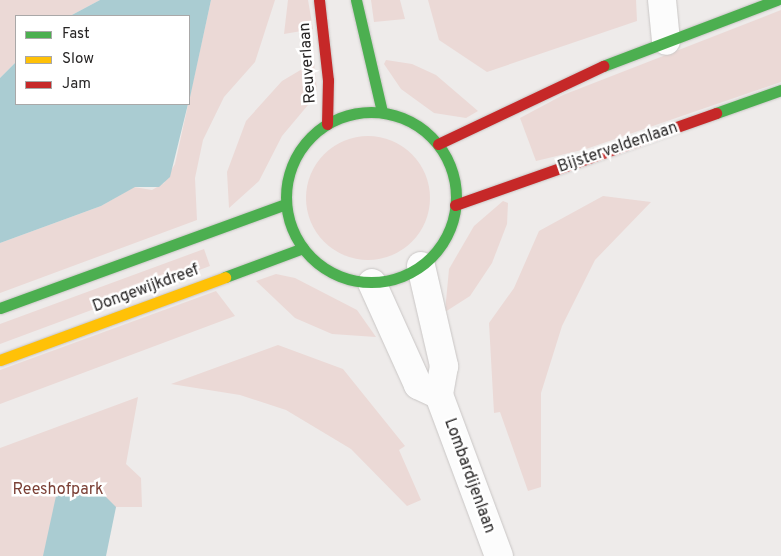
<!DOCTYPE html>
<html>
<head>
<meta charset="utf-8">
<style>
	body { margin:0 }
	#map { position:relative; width:781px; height:556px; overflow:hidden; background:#eeebea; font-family:Overpass,sans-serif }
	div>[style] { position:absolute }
	.green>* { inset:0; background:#ebd9d6 }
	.round { border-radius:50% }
	.water>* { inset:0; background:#aaccd2 }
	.roads { filter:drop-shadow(0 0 1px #c9c6c5) drop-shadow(0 0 1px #c9c6c5) }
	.street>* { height:28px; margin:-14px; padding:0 14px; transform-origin:14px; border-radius:14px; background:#fcfcfc }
	.fast>* { height:11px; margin:-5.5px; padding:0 5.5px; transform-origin:5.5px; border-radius:5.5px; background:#4caf50 }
	.fast>.ring { margin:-5.5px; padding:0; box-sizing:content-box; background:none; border:11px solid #4caf50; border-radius:50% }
	.slow>* { height:11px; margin:-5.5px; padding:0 5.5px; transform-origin:5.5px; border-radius:5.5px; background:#ffc107 }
	.jam>* { height:11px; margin:-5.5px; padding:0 5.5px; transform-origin:5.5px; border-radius:5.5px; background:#c62828 }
	span { translate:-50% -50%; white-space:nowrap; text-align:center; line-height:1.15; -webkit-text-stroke:5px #fff; paint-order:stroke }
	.street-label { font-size:16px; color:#272525 }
	.park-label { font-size:16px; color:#7b4036 }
	.legend { position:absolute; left:15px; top:15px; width:175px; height:90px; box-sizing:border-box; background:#fff; border:1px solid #a9a8a8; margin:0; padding:6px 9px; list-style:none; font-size:15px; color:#272525 }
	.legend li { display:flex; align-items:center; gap:10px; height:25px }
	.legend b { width:25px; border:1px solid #a9a8a8 }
</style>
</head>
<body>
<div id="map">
	<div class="green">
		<div style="clip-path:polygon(0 0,100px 0,70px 16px,16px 16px,16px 62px,0 78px)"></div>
		<div style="clip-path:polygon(211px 0,275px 0,255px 62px,224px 97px,203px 140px,195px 178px,197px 220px,0 293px,0 243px,101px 206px,134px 187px,152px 190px,164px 183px,175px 164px)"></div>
		<div style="clip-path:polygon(288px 0,308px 0,313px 29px,284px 34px)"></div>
		<div style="clip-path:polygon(371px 0,400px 0,405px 19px,374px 22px)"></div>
		<div style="clip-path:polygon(428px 0,636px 0,637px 21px,487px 72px,439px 40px)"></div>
		<div style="clip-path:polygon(781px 10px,781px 82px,586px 149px,536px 161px,520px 118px,563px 95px)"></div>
		<div style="clip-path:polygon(386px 60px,412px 64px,436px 75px,478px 111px,466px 118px,434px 113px,401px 89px,384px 64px)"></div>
		<div style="clip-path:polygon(314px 62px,317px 90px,313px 99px,282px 136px,259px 181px,229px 208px,227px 172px,246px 121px,282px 81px)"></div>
		<div class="round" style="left:306px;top:136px;width:124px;height:124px"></div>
		<div style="clip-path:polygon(603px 196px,651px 202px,595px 260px,562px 326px,541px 393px,541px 487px,528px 491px,500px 412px,494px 413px,489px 323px,514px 288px,539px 231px)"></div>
		<div style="clip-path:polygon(503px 201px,508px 203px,507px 224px,492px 263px,470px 296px,445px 312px,449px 269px,474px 226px)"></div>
		<div style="clip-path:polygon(204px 249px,210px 266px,0 344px,0 324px)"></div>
		<div style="clip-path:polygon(276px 274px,295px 278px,357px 310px,376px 337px,332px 334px,295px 318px,256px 281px)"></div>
		<div style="clip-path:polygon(216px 291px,235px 316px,0 404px,0 370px)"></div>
		<div style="clip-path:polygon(278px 345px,343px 369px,405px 446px,399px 450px,421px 500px,407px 506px,351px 449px,286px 410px,240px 395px,171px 384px)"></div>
		<div style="clip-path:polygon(138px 397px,126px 464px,141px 478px,142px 507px,116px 507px,103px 556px,0 556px,0 448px)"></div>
	</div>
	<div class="water">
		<div style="clip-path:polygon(100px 0,211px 0,189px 102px,189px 16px,70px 16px)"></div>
		<div style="clip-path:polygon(16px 62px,16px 104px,188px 104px,170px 177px,159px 187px,135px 187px,101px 206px,0 243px,0 78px)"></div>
		<div style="clip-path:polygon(81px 487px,99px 490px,116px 507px,106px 556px,43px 556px,56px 496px)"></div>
	</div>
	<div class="roads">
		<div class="street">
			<div style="left:662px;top:0;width:41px;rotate:84.4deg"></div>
			<div style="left:421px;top:266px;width:103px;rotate:77deg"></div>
			<div style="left:444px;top:366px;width:29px;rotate:100deg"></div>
			<div style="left:439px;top:395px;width:172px;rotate:69.6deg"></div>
			<div style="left:372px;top:283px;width:112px;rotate:65.7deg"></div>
			<div style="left:418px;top:385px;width:23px;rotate:25deg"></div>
		</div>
		<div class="fast">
			<div style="left:356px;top:0;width:115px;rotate:76.9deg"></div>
			<div style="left:603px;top:66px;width:186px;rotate:-20.8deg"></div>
			<div class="ring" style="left:286px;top:112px;width:159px;height:159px"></div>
			<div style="left:716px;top:113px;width:69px;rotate:-19.5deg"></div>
			<div style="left:225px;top:277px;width:83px;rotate:-20.4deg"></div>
			<div style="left:0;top:308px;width:304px;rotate:-20deg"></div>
		</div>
		<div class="slow">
			<div style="left:0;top:360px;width:240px;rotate:-20.2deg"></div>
		</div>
		<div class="jam">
			<div style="left:319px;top:0;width:81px;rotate:83.6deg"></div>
			<div style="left:328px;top:80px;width:44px;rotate:91.3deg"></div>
			<div style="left:438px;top:144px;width:183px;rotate:-25.3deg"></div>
			<div style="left:455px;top:205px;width:277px;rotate:-19.4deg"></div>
		</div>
	</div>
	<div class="street-label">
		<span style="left:308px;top:63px;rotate:-94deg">Reuverlaan</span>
		<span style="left:618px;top:148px;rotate:-19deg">Bijsterveldenlaan</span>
		<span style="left:146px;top:289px;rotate:-20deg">Dongewijkdreef</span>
		<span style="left:469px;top:476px;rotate:70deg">Lombardijenlaan</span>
	</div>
	<div class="park-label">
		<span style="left:58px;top:490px">Reeshofpark</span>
	</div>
	<ul class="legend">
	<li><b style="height:6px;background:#4caf50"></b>Fast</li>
	<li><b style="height:6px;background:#ffc107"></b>Slow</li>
	<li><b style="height:6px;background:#c62828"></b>Jam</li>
	</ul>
</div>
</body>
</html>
